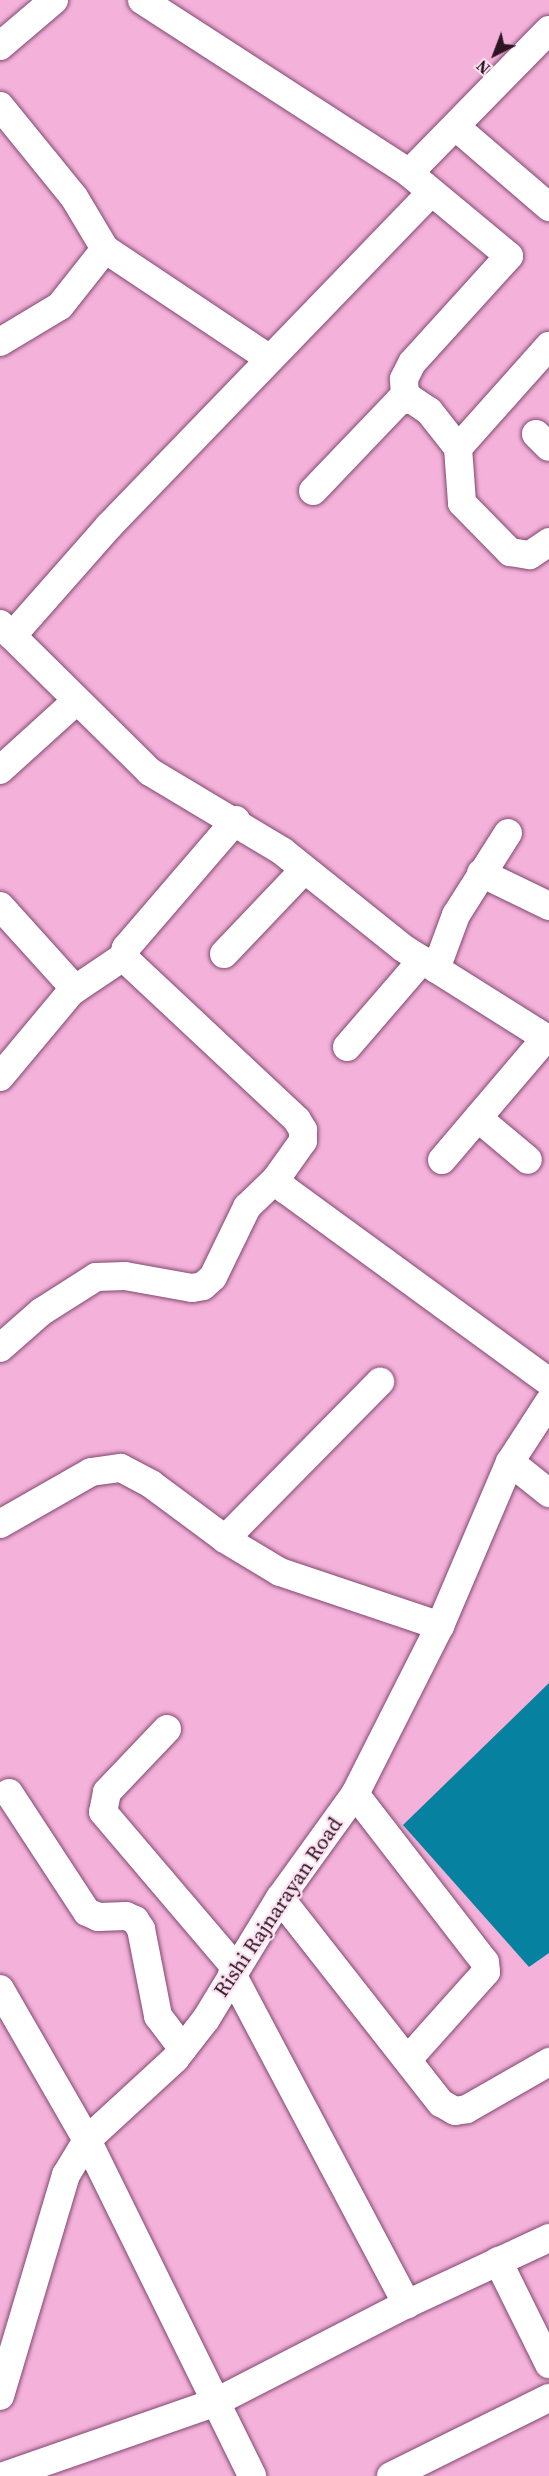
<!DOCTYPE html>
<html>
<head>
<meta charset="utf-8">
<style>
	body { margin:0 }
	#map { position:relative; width:549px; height:2476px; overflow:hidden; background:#f4b2db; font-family:"Source Serif 4",serif }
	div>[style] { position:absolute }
	.water>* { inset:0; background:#0682a0 }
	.roads { filter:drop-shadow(0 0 2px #81486d) drop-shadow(0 0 2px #81486d) }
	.minor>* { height:28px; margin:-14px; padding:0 14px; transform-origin:14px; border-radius:14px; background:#fff }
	span { translate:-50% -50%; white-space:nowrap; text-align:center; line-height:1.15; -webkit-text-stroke:4.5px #fde1f1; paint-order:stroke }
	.street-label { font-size:21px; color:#2c1423 }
	.north { position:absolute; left:465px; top:24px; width:60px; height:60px; -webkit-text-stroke:4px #fde1f1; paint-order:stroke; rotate:222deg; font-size:16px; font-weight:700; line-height:24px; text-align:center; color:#2c1423 }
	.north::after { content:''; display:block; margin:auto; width:21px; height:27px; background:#2c1423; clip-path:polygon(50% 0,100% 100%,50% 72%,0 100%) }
</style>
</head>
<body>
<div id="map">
	<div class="water">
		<div style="clip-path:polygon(549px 1683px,549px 1953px,529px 1967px,403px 1825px)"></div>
	</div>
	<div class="roads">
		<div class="minor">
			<div style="left:142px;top:0;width:318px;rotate:32.9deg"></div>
			<div style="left:409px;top:173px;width:130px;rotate:39.7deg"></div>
			<div style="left:509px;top:256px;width:144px;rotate:132.2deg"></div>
			<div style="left:412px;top:363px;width:18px;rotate:117deg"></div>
			<div style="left:404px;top:379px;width:19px;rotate:87deg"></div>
			<div style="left:0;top:46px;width:71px;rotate:-40.4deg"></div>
			<div style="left:0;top:106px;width:117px;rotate:50.9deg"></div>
			<div style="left:74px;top:197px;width:61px;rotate:59.2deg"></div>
			<div style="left:456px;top:127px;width:123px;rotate:40.7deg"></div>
			<div style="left:409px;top:173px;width:200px;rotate:-45.6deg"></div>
			<div style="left:0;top:342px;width:70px;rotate:-31deg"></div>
			<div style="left:60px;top:306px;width:73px;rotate:-51.7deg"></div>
			<div style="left:105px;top:249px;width:198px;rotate:33.7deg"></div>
			<div style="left:536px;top:434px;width:18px;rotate:45deg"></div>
			<div style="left:458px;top:448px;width:137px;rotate:-48.3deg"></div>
			<div style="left:313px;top:491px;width:124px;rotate:-46.3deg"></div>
			<div style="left:399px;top:401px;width:12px;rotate:-9deg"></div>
			<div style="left:411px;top:399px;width:22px;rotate:34deg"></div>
			<div style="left:429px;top:411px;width:47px;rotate:51.9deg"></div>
			<div style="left:458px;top:448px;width:55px;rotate:85.8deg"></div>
			<div style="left:462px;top:503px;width:69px;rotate:45.6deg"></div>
			<div style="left:510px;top:552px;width:20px;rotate:9deg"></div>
			<div style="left:530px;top:555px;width:23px;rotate:-34deg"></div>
			<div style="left:0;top:624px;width:211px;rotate:44.6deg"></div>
			<div style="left:150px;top:772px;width:154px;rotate:30.9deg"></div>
			<div style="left:282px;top:851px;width:155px;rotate:38.7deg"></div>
			<div style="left:403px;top:948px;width:173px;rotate:32.2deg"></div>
			<div style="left:12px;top:636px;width:147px;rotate:-48.6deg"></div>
			<div style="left:109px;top:526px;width:463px;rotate:-46deg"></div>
			<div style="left:0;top:770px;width:103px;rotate:-42.2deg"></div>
			<div style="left:236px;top:820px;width:169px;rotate:130.7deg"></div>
			<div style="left:126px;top:948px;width:9px;rotate:108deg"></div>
			<div style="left:123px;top:957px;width:238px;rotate:43.1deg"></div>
			<div style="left:297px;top:1120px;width:12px;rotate:59deg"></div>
			<div style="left:303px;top:1130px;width:11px;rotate:90deg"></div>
			<div style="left:303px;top:1141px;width:47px;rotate:125.4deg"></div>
			<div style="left:276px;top:1179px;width:15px;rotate:48deg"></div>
			<div style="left:286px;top:1190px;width:326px;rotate:36.1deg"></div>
			<div style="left:481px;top:873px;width:76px;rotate:25.9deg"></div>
			<div style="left:0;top:906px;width:112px;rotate:47.9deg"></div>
			<div style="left:224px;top:954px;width:116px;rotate:-46.4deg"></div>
			<div style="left:436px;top:969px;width:58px;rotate:-69.7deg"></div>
			<div style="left:456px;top:915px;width:97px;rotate:-57.6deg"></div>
			<div style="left:347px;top:1047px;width:115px;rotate:-49.2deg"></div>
			<div style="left:0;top:1077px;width:111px;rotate:-50.1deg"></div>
			<div style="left:71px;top:992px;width:63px;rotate:-33.9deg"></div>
			<div style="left:478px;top:1118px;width:65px;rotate:40deg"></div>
			<div style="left:442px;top:1160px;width:160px;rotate:-49.6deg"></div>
			<div style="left:0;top:1348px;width:55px;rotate:-41.3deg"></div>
			<div style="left:41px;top:1312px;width:65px;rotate:-32.5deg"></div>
			<div style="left:96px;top:1277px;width:29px;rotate:-2deg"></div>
			<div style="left:125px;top:1276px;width:68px;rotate:10.2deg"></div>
			<div style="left:192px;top:1288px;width:11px;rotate:-10deg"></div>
			<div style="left:203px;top:1286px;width:13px;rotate:-42deg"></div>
			<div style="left:213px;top:1277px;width:78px;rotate:-64.1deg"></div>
			<div style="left:247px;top:1207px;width:40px;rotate:-44deg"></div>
			<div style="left:510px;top:1462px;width:50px;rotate:38.5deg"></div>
			<div style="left:0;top:1524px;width:105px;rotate:-29.7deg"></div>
			<div style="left:91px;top:1472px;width:30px;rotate:-8deg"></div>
			<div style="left:121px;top:1468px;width:34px;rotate:28deg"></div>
			<div style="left:151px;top:1484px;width:92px;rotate:36.6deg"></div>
			<div style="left:225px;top:1539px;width:64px;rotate:31deg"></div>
			<div style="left:280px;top:1572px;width:169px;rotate:18.6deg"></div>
			<div style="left:225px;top:1539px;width:221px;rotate:-45.4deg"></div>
			<div style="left:167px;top:1729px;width:87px;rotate:133.6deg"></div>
			<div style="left:107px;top:1792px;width:20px;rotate:101deg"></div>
			<div style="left:103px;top:1812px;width:205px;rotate:49.6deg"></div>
			<div style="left:9px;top:1793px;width:142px;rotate:56.8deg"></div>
			<div style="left:87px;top:1912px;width:12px;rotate:24deg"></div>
			<div style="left:98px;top:1917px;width:28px;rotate:-2deg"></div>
			<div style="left:126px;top:1916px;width:10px;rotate:24deg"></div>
			<div style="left:135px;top:1920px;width:11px;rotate:56deg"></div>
			<div style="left:141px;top:1929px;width:89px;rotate:78.9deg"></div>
			<div style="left:158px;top:2016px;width:41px;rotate:52.9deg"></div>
			<div style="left:355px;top:1794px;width:212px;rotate:52.3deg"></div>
			<div style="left:485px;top:1962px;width:10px;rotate:84deg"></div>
			<div style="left:486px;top:1972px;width:115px;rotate:131.8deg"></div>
			<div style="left:280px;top:1898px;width:261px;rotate:51.9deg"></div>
			<div style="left:441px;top:2103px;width:16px;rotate:30deg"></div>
			<div style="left:455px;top:2111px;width:12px;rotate:-9deg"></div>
			<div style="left:467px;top:2109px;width:95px;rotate:-29.8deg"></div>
			<div style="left:232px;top:1974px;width:374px;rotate:62.1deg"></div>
			<div style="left:0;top:1989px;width:174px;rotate:60.1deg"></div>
			<div style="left:87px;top:2140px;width:374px;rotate:63.8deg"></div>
			<div style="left:498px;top:2261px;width:115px;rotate:63.7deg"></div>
			<div style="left:0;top:2396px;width:231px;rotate:-73.4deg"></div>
			<div style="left:66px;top:2175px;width:41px;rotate:-59deg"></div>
			<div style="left:87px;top:2140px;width:120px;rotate:-42.6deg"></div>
			<div style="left:175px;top:2059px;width:51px;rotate:-52.2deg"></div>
			<div style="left:206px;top:2019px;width:142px;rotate:-58.6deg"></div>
			<div style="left:280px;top:1898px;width:128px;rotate:-54.2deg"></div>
			<div style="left:355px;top:1794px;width:188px;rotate:-63.2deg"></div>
			<div style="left:440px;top:1626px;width:178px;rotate:-66.9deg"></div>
			<div style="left:510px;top:1462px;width:72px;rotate:-57deg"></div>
			<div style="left:4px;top:2476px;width:225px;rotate:-19.2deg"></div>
			<div style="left:216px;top:2402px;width:215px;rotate:-27.2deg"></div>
			<div style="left:407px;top:2304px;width:157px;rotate:-24.9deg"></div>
			<div style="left:391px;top:2476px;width:176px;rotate:-26.3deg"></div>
		</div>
	</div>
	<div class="street-label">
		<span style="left:278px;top:1907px;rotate:-56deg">Rishi Rajnarayan Road</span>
	</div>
	<div class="north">N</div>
</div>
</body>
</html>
